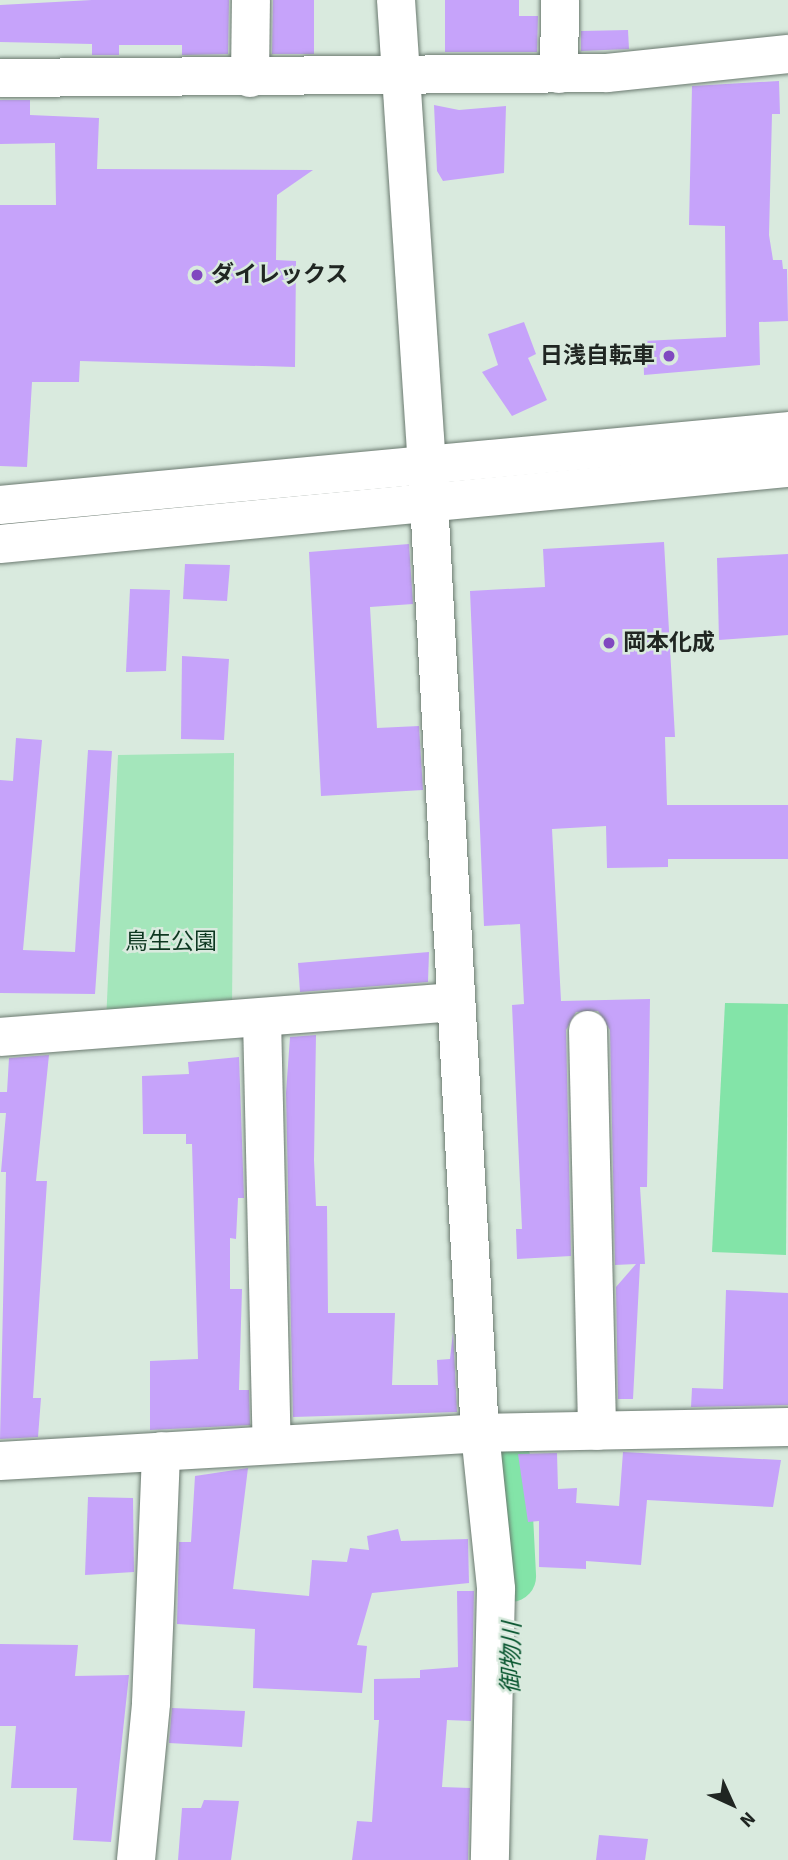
<!DOCTYPE html>
<html>
<head>
<meta charset="utf-8">
<style>
	body { margin:0 }
	#map { position:relative; width:788px; height:1860px; overflow:hidden; background:#d9eade; font-family:"Source Sans 3","Noto Sans JP",sans-serif }
	div>[style] { position:absolute }
	.green>* { inset:0; background:#a4e6bb }
	.water>* { inset:0; background:#83e4a8 }
	.river>* { height:51px; margin:-25.5px; padding:0 25.5px; transform-origin:25.5px; border-radius:25.5px; background:#83e4a8 }
	.building>* { inset:0; background:#c6a3fa }
	.roads { filter:drop-shadow(0 0 2px #6b7a70) drop-shadow(0 0 2px #6b7a70) }
	.minor>* { height:38px; margin:-19px; padding:0 19px; transform-origin:19px; border-radius:19px; background:#fff }
	.dots>* { width:19px; height:19px; translate:-50% -50%; box-sizing:border-box; border:4px solid #d9eade; border-radius:50% }
	span { translate:-50% -50%; white-space:nowrap; text-align:center; line-height:1.15; -webkit-text-stroke:5px #d9eade; paint-order:stroke }
	.poi-label { font-size:23px; color:#202622; font-weight:700 }
	.left { translate:0 -50%; text-align:left }
	.right { translate:-100% -50%; text-align:right }
	.park-label { font-size:23px; color:#0d3720 }
	.water-label { font-size:24px; color:#095630; font-style:italic }
	.north { position:absolute; left:697px; top:1769px; width:70px; height:70px; -webkit-text-stroke:5px #d9eade; paint-order:stroke; rotate:135deg; font-size:19px; font-weight:700; line-height:28px; text-align:center; color:#202622 }
	.north::after { content:''; display:block; margin:auto; width:24px; height:32px; background:#202622; clip-path:polygon(50% 0,100% 100%,50% 72%,0 100%) }
</style>
</head>
<body>
<div id="map">
	<div class="green">
		<div style="clip-path:polygon(234px 753px,232px 1011px,106px 1023px,118px 755px)"></div>
	</div>
	<div class="water">
		<div style="clip-path:polygon(725px 1003px,788px 1004px,786px 1255px,712px 1252px)"></div>
	</div>
	<div class="river">
		<div style="left:504px;top:1456px;width:120px;rotate:87.1deg"></div>
	</div>
	<div class="building">
		<div style="clip-path:polygon(92px 0,229px 0,228px 54px,182px 55px,182px 45px,119px 45px,119px 55px,92px 55px,92px 44px,0 42px,0 5px)"></div>
		<div style="clip-path:polygon(273px 0,314px 0,314px 54px,272px 54px)"></div>
		<div style="clip-path:polygon(445px 0,519px 0,519px 16px,538px 16px,537px 52px,445px 52px)"></div>
		<div style="clip-path:polygon(628px 30px,629px 49px,581px 51px,581px 31px)"></div>
		<div style="clip-path:polygon(779px 81px,780px 114px,772px 114px,769px 235px,773px 260px,782px 260px,783px 269px,787px 269px,788px 321px,759px 322px,760px 365px,644px 375px,643px 341px,726px 337px,725px 226px,689px 225px,692px 86px)"></div>
		<div style="clip-path:polygon(0 100px,30px 100px,30px 115px,99px 118px,97px 169px,313px 170px,277px 195px,276px 260px,296px 261px,295px 367px,80px 361px,79px 382px,32px 382px,27px 467px,0 466px,0 205px,56px 205px,55px 143px,0 144px)"></div>
		<div style="clip-path:polygon(434px 105px,459px 110px,506px 106px,504px 173px,443px 181px,437px 171px)"></div>
		<div style="clip-path:polygon(524px 322px,536px 354px,528px 358px,547px 400px,512px 416px,482px 372px,498px 365px,488px 334px)"></div>
		<div style="clip-path:polygon(664px 542px,675px 737px,665px 737px,667px 805px,788px 805px,788px 859px,668px 859px,668px 867px,607px 868px,606px 826px,552px 829px,561px 1001px,650px 999px,647px 1187px,640px 1187px,645px 1264px,640px 1264px,633px 1399px,618px 1399px,616px 1287px,636px 1264px,615px 1265px,610px 1030px,598px 1011px,576px 1012px,566px 1030px,571px 1256px,517px 1259px,516px 1229px,522px 1229px,512px 1005px,524px 1004px,520px 924px,484px 926px,470px 591px,545px 587px,543px 549px)"></div>
		<div style="clip-path:polygon(409px 544px,413px 604px,370px 607px,377px 728px,419px 726px,423px 790px,321px 796px,309px 552px)"></div>
		<div style="clip-path:polygon(788px 554px,788px 635px,719px 640px,717px 558px)"></div>
		<div style="clip-path:polygon(185px 564px,230px 565px,227px 601px,183px 599px)"></div>
		<div style="clip-path:polygon(130px 589px,170px 590px,166px 671px,126px 672px)"></div>
		<div style="clip-path:polygon(182px 656px,229px 659px,224px 740px,181px 739px)"></div>
		<div style="clip-path:polygon(16px 738px,42px 740px,23px 950px,75px 952px,88px 750px,112px 751px,95px 994px,0 993px,0 780px,13px 781px)"></div>
		<div style="clip-path:polygon(429px 952px,428px 982px,300px 992px,298px 963px)"></div>
		<div style="clip-path:polygon(316px 1035px,314px 1160px,316px 1206px,327px 1206px,328px 1313px,395px 1313px,392px 1385px,438px 1385px,437px 1360px,450px 1359px,453px 1332px,457px 1412px,293px 1417px,286px 1093px,290px 1037px)"></div>
		<div style="clip-path:polygon(49px 1055px,36px 1181px,47px 1181px,33px 1398px,41px 1398px,38px 1437px,0 1439px,6px 1172px,1px 1172px,6px 1113px,0 1113px,0 1092px,7px 1092px,9px 1058px)"></div>
		<div style="clip-path:polygon(239px 1057px,244px 1198px,238px 1198px,236px 1239px,230px 1238px,230px 1289px,242px 1289px,239px 1390px,249px 1390px,250px 1425px,150px 1430px,150px 1361px,198px 1359px,192px 1144px,186px 1144px,186px 1134px,143px 1134px,142px 1076px,189px 1074px,188px 1062px)"></div>
		<div style="clip-path:polygon(726px 1290px,788px 1293px,788px 1405px,691px 1407px,692px 1388px,723px 1389px)"></div>
		<div style="clip-path:polygon(623px 1452px,781px 1460px,773px 1507px,647px 1500px,641px 1565px,586px 1561px,586px 1569px,539px 1567px,539px 1521px,528px 1522px,518px 1454px,557px 1453px,558px 1489px,577px 1488px,576px 1503px,619px 1506px)"></div>
		<div style="clip-path:polygon(248px 1468px,233px 1589px,309px 1596px,312px 1560px,347px 1562px,350px 1548px,369px 1550px,367px 1536px,398px 1529px,401px 1541px,468px 1539px,469px 1583px,372px 1593px,357px 1645px,367px 1646px,362px 1693px,253px 1688px,255px 1629px,177px 1624px,179px 1542px,191px 1542px,195px 1476px)"></div>
		<div style="clip-path:polygon(88px 1497px,133px 1498px,134px 1572px,85px 1575px)"></div>
		<div style="clip-path:polygon(457px 1591px,474px 1591px,471px 1721px,447px 1720px,442px 1787px,470px 1788px,468px 1860px,352px 1860px,357px 1821px,372px 1822px,379px 1720px,374px 1720px,374px 1679px,420px 1678px,420px 1670px,458px 1667px)"></div>
		<div style="clip-path:polygon(0 1644px,78px 1645px,75px 1676px,129px 1675px,111px 1842px,73px 1840px,77px 1788px,11px 1788px,16px 1726px,0 1726px)"></div>
		<div style="clip-path:polygon(172px 1708px,245px 1711px,242px 1747px,169px 1743px)"></div>
		<div style="clip-path:polygon(204px 1800px,239px 1801px,231px 1860px,178px 1860px,182px 1808px,201px 1808px)"></div>
		<div style="clip-path:polygon(599px 1835px,648px 1839px,645px 1860px,596px 1860px)"></div>
	</div>
	<div class="roads">
		<div class="minor">
			<div style="left:396px;top:0;width:465px;rotate:86.2deg"></div>
			<div style="left:427px;top:464px;width:970px;rotate:86.87deg"></div>
			<div style="left:480px;top:1433px;width:157px;rotate:84.1deg"></div>
			<div style="left:496px;top:1589px;width:271px;rotate:91.3deg"></div>
			<div style="left:559px;top:74px;width:74px;rotate:-89.2deg"></div>
			<div style="left:0;top:78px;width:607px;rotate:-0.47deg"></div>
			<div style="left:607px;top:73px;width:182px;rotate:-6deg"></div>
			<div style="left:250px;top:78px;width:78px;rotate:-89.3deg"></div>
			<div style="left:0;top:505px;width:791px;rotate:-5.36deg"></div>
			<div style="left:0;top:544px;width:792px;rotate:-5.51deg"></div>
			<div style="left:262px;top:1018px;width:427px;rotate:88.7deg"></div>
			<div style="left:588px;top:1030px;width:401px;rotate:88.7deg"></div>
			<div style="left:0;top:1037px;width:457px;rotate:-4.4deg"></div>
			<div style="left:0;top:1461px;width:481px;rotate:-3.3deg"></div>
			<div style="left:480px;top:1433px;width:308px;rotate:-1.1deg"></div>
			<div style="left:136px;top:1860px;width:158px;rotate:-84.5deg"></div>
			<div style="left:151px;top:1703px;width:252px;rotate:-87.7deg"></div>
		</div>
	</div>
	<div class="dots">
		<div style="left:197px;top:275px;background:#8049c0"></div>
		<div style="left:669px;top:356px;background:#8049c0"></div>
		<div style="left:609px;top:643px;background:#8049c0"></div>
	</div>
	<div class="poi-label">
		<span class="left" style="left:211px;top:275px">ダイレックス</span>
		<span class="right" style="left:655px;top:356px">日浅自転車</span>
		<span class="left" style="left:623px;top:643px">岡本化成</span>
	</div>
	<div class="park-label">
		<span style="left:171px;top:942px">鳥生公園</span>
	</div>
	<div class="water-label">
		<span style="left:512px;top:1658px;rotate:-89deg">御物川</span>
	</div>
	<div class="north">N</div>
</div>
</body>
</html>
